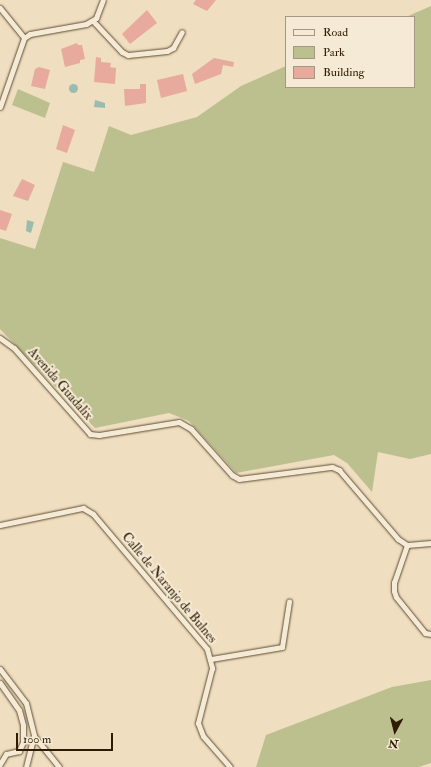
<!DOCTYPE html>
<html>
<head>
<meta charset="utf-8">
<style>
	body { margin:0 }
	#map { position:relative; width:431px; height:767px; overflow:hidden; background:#efdebf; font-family:"IM FELL Double Pica",serif }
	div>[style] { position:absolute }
	.green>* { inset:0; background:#bcc08f }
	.water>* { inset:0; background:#9abcb0 }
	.round { border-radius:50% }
	.building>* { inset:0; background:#e7aa9c }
	.roads { filter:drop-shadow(0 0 1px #5e4c31) drop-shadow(0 0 1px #5e4c31) }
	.street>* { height:5px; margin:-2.5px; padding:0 2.5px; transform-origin:2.5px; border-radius:2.5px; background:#f5ead5 }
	span { translate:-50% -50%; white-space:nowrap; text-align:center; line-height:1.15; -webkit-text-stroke:4px #f5ead5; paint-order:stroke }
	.street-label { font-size:13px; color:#2e1b02 }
	.legend { position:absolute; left:285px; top:16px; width:130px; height:72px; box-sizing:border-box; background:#f5ead5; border:1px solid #a59781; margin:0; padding:5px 7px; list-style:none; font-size:12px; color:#2e1b02 }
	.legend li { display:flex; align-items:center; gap:8px; height:20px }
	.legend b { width:20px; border:1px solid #a59781 }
	.north { position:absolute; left:375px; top:711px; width:40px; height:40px; -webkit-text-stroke:3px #f5ead5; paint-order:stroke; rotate:187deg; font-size:11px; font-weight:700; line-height:16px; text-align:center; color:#2e1b02 }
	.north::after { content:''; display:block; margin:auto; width:14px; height:18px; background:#2e1b02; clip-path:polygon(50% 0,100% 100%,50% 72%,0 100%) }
	.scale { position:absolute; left:16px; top:733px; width:97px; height:18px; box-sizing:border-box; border:2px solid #2e1b02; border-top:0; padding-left:5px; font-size:12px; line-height:14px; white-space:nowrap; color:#2e1b02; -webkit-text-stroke:3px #f5ead5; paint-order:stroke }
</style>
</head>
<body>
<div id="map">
	<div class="green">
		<div style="clip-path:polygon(431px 6px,431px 454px,410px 459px,378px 452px,372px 492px,347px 463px,334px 455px,236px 473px,189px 421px,169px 413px,95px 428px,0 329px,0 238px,35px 249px,63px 162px,94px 172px,109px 126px,131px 135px,197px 117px,241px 86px,286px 66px,286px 87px,414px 87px,414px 17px,406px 17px)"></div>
		<div style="clip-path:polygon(18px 89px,50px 103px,45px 118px,12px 105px)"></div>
		<div style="clip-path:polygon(431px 680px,431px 763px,419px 767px,256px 767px,266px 735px,392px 687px)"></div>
	</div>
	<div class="water">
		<div class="round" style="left:68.5px;top:83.5px;width:9px;height:9px"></div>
		<div style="clip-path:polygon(95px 100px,105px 103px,105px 108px,94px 107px)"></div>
		<div style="clip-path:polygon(27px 220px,34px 222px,31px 233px,26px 231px)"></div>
	</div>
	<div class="building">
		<div style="clip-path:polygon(196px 0,216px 0,207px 11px,193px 4px)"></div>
		<div style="clip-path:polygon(147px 10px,157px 23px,130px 44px,122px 34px)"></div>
		<div style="clip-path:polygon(77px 43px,78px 45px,82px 45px,85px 59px,80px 60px,80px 63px,65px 67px,61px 49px)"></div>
		<div style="clip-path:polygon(96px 57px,101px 58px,101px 62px,111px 63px,110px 67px,116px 68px,115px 84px,94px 82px)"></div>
		<div style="clip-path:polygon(214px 58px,234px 62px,233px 67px,223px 65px,221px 74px,195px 84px,192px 74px)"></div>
		<div style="clip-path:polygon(39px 67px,50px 70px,45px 89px,31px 86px,35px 69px)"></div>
		<div style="clip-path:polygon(183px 74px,187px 91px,161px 98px,157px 80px)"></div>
		<div style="clip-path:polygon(140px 84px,146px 84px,146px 103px,125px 106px,124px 89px,140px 89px)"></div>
		<div style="clip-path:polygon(63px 125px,75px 130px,67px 153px,56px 149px)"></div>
		<div style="clip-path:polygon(22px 179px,35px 185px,28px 201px,13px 196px)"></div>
		<div style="clip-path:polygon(0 210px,12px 214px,6px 231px,0 229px)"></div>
	</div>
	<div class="roads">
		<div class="street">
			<div style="left:0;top:8px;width:38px;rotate:51deg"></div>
			<div style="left:93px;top:21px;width:42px;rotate:46.9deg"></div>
			<div style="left:122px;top:52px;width:7px;rotate:27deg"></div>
			<div style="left:128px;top:55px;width:39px;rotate:-6deg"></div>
			<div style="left:167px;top:51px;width:7px;rotate:-27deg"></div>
			<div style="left:173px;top:48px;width:18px;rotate:-61deg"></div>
			<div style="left:0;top:107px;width:73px;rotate:-70.8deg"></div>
			<div style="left:24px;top:38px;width:7px;rotate:-34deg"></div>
			<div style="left:30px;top:34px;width:57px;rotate:-10.1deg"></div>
			<div style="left:86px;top:24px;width:12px;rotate:-31deg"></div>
			<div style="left:96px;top:18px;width:19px;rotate:-69deg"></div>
			<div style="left:0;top:338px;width:17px;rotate:36deg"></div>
			<div style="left:14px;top:348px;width:115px;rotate:48.5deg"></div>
			<div style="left:90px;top:434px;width:9px;rotate:6deg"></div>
			<div style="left:99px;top:435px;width:81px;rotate:-9.2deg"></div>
			<div style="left:179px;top:422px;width:14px;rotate:30deg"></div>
			<div style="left:191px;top:429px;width:62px;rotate:48.3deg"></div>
			<div style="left:232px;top:475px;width:8px;rotate:30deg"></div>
			<div style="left:239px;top:479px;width:94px;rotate:-7.4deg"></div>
			<div style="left:332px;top:467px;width:8px;rotate:23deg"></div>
			<div style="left:339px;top:470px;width:91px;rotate:49.5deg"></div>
			<div style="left:398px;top:539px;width:11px;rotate:34deg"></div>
			<div style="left:407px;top:545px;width:24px;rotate:-5deg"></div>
			<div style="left:0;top:525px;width:85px;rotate:-11.6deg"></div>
			<div style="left:83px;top:508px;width:12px;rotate:31deg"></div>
			<div style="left:93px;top:514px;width:177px;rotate:49.8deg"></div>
			<div style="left:207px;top:649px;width:20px;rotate:75deg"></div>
			<div style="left:212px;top:668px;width:57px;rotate:104.3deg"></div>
			<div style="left:198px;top:723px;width:14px;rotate:69deg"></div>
			<div style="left:203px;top:736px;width:41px;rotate:48.9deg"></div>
			<div style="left:407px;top:545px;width:39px;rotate:109deg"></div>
			<div style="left:394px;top:582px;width:9px;rotate:90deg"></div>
			<div style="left:394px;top:591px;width:6px;rotate:72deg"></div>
			<div style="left:396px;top:597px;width:46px;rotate:51.1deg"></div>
			<div style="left:425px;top:633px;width:6px;rotate:9deg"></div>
			<div style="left:211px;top:659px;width:72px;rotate:-9.6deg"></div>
			<div style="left:282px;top:647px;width:46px;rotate:-81.2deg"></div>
			<div style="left:0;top:669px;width:43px;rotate:52.6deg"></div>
			<div style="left:26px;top:703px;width:34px;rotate:76deg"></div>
			<div style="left:34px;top:736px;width:40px;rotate:51deg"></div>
			<div style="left:0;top:683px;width:33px;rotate:55deg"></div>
			<div style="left:19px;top:710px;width:16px;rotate:75deg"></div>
			<div style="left:23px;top:725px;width:17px;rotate:90deg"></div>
			<div style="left:23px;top:742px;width:10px;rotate:114deg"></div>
			<div style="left:19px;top:751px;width:13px;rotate:167deg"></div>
			<div style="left:6px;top:754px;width:12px;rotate:121deg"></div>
			<div style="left:26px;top:767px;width:32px;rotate:-76deg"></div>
		</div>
	</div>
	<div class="street-label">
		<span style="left:60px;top:384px;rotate:49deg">Avenida Guadalix</span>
		<span style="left:169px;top:588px;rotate:50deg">Calle de Naranjo de Bulnes</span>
	</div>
	<ul class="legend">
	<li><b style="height:5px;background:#f5ead5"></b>Road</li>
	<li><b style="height:11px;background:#bcc08f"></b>Park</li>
	<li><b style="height:11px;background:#e7aa9c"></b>Building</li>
	</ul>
	<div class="north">N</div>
	<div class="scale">100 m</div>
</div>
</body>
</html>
